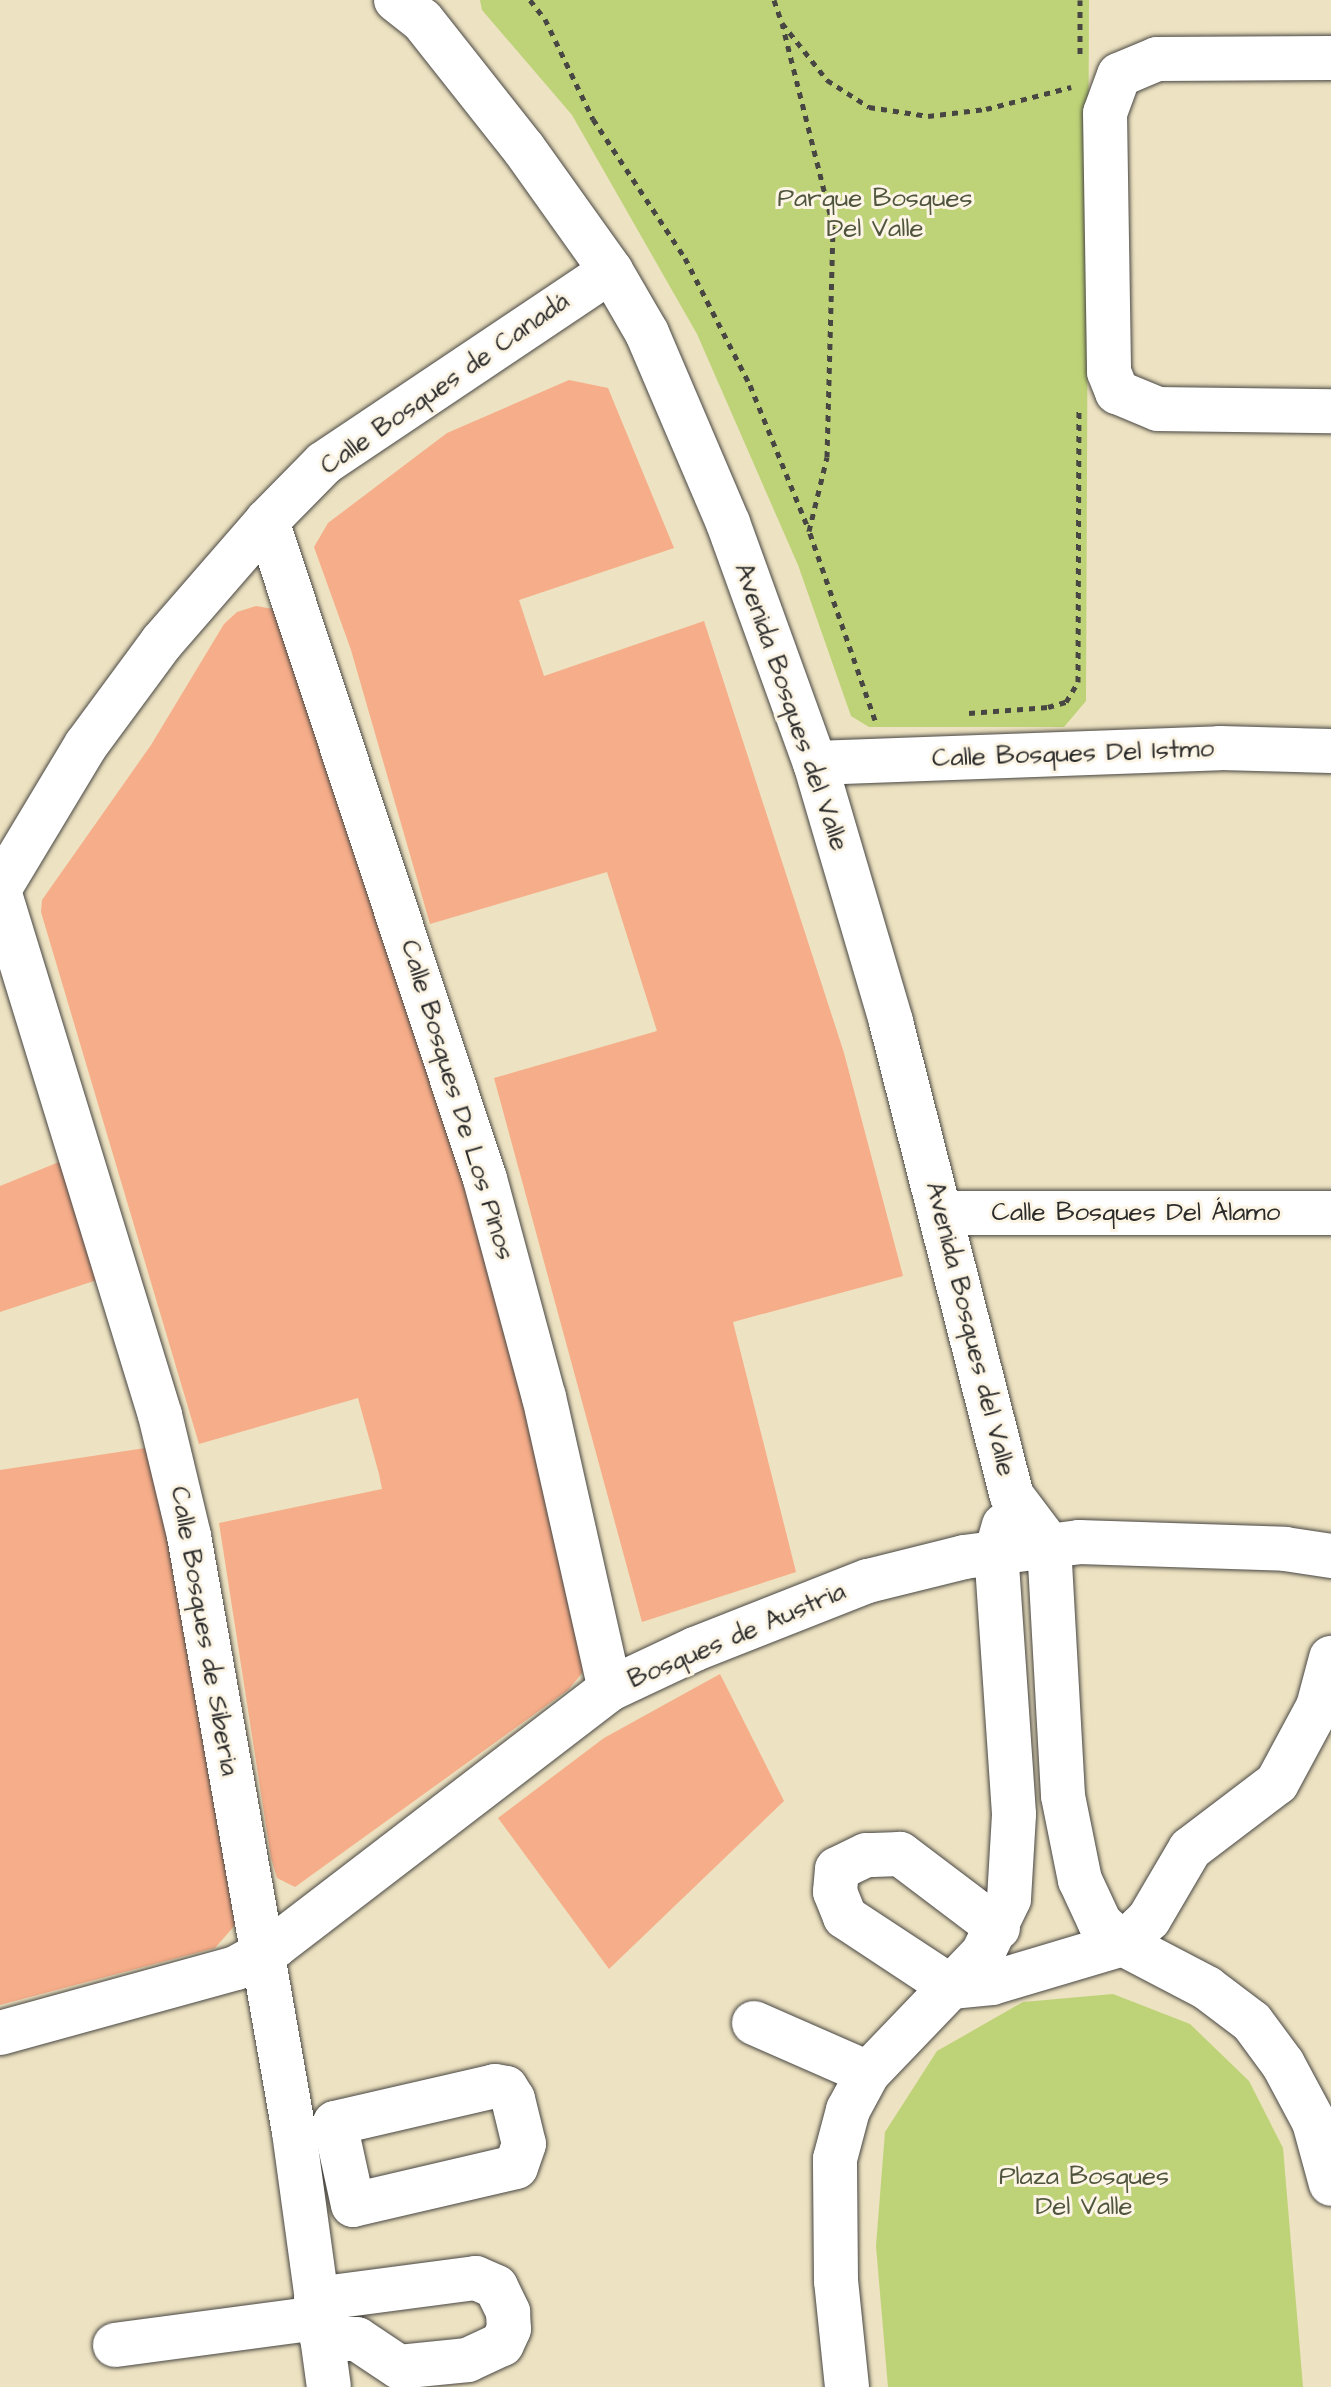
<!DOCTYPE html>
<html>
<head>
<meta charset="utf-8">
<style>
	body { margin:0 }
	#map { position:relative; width:1331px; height:2387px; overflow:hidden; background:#ede2c1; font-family:"Architects Daughter",sans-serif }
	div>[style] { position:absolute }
	.green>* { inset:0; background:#bed377 }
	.building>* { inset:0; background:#f6ad89 }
	.path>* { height:5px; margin-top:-2.5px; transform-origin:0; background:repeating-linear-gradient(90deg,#484642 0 6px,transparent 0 12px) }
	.roads { filter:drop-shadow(0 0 2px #484642) drop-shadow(0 0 2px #484642) }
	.minor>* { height:44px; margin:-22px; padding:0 22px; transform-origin:22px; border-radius:22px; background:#fff }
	span { translate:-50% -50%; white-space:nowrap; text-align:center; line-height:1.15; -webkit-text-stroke:6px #fcf5e5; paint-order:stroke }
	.park-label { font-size:26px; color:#50553e }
	.street-label { font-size:26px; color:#2b2b2b }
</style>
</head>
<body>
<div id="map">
	<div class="green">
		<div style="clip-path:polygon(480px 0,1089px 0,1086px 701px,1064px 727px,869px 727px,851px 716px,798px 565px,697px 334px,572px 115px,482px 10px)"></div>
		<div style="clip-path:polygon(1113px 1994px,1190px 2024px,1249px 2081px,1283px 2148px,1303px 2387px,888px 2387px,876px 2246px,885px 2132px,937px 2051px,1023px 2002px)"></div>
	</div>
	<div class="building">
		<div style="clip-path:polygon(569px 380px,608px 388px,674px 548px,519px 600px,544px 676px,704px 621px,844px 1053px,903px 1276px,733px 1322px,796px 1572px,642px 1622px,494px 1078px,657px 1031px,607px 872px,430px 924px,351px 650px,314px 547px,328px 523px,447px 433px)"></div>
		<div style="clip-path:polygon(256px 606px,273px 609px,396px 948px,558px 1512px,583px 1672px,568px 1690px,295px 1887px,277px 1878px,271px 1858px,219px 1523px,382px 1489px,379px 1474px,358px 1398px,199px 1444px,41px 912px,42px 900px,151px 745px,224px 624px,237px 612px)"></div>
		<div style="clip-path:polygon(64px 1160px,100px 1279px,0 1312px,0 1186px)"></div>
		<div style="clip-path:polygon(152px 1447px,236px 1924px,215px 1948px,0 2005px,0 1470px)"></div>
		<div style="clip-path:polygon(720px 1674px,784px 1801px,609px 1969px,498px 1818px,604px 1738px)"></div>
	</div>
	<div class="path">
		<div style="left:530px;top:0;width:24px;rotate:52deg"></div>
		<div style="left:545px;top:19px;width:111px;rotate:64.4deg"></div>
		<div style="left:593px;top:119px;width:167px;rotate:56.5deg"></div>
		<div style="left:685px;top:258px;width:143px;rotate:62.9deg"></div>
		<div style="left:750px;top:385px;width:157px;rotate:67.9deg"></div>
		<div style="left:774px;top:0;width:24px;rotate:71deg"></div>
		<div style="left:1080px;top:0;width:59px;rotate:90deg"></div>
		<div style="left:969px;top:713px;width:79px;rotate:-4.3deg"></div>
		<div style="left:1048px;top:707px;width:19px;rotate:-16deg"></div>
		<div style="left:1066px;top:702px;width:23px;rotate:-59deg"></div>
		<div style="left:1078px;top:682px;width:273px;rotate:-89.8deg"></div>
		<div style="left:875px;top:720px;width:200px;rotate:-109.2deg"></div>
		<div style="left:809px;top:531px;width:76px;rotate:-76.3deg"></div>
		<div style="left:827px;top:457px;width:231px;rotate:-88.5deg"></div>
		<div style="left:833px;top:226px;width:209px;rotate:-104.1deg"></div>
		<div style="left:782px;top:23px;width:73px;rotate:51.7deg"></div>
		<div style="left:827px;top:80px;width:50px;rotate:32.7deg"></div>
		<div style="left:869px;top:107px;width:60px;rotate:8.7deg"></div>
		<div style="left:928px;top:116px;width:58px;rotate:-6.9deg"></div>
		<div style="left:986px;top:109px;width:88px;rotate:-14.5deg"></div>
	</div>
	<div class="roads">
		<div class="minor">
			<div style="left:396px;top:0;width:33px;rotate:38deg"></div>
			<div style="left:422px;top:20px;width:164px;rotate:51.7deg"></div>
			<div style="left:524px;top:149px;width:150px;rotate:54.5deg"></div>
			<div style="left:611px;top:271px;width:72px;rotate:59.9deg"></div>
			<div style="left:647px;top:333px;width:207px;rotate:66.9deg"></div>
			<div style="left:728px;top:523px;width:255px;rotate:70.1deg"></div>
			<div style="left:815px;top:763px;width:270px;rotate:73.6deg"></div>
			<div style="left:891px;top:1022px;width:489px;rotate:75.7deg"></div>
			<div style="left:1012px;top:1496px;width:61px;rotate:52.9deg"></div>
			<div style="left:1049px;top:1545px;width:251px;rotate:86.8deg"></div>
			<div style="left:1063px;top:1796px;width:86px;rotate:78.6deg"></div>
			<div style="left:1080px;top:1880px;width:47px;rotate:65.1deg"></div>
			<div style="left:1100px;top:1923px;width:31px;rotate:42deg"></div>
			<div style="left:1123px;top:1944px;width:95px;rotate:27.6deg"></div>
			<div style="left:1207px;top:1988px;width:56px;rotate:37.1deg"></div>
			<div style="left:1252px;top:2022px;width:52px;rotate:53.6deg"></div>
			<div style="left:1283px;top:2064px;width:66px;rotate:61.9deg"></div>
			<div style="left:1314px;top:2122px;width:64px;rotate:74.7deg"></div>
			<div style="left:1331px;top:58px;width:174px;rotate:179.7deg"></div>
			<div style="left:1157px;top:59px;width:41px;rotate:157.2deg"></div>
			<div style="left:1119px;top:75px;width:40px;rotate:110.2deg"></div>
			<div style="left:1105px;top:113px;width:259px;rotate:89.1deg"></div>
			<div style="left:1109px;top:372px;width:22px;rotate:68deg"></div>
			<div style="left:1117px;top:392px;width:44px;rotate:22.5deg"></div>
			<div style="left:1158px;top:409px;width:173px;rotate:0.7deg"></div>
			<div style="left:267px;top:521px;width:693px;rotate:71.67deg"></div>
			<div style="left:485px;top:1179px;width:226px;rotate:74.9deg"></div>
			<div style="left:544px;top:1397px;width:299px;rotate:77.3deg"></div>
			<div style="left:815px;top:763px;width:405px;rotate:-2.1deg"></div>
			<div style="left:1220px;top:748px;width:111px;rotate:1.5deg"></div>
			<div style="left:0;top:888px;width:167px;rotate:-59deg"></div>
			<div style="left:86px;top:745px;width:128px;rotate:-53.6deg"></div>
			<div style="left:162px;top:642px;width:160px;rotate:-49deg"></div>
			<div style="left:267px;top:521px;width:81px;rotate:-45.5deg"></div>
			<div style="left:324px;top:463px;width:345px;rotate:-33.8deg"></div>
			<div style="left:0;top:894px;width:545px;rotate:72.93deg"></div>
			<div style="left:160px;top:1415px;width:124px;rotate:76.5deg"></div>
			<div style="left:189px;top:1536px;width:605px;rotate:80.01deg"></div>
			<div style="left:294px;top:2132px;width:257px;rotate:82.2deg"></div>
			<div style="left:941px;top:1213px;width:390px"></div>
			<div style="left:998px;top:1928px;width:123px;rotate:-142.9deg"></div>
			<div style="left:900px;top:1854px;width:34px;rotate:178deg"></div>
			<div style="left:866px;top:1855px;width:32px;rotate:154deg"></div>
			<div style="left:837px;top:1869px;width:23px;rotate:95deg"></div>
			<div style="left:835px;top:1892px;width:27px;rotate:68deg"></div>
			<div style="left:845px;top:1917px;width:127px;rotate:33.4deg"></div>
			<div style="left:951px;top:1987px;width:41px;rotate:-5.6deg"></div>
			<div style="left:992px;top:1983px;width:137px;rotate:-16.6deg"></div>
			<div style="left:1123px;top:1944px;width:36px;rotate:-44deg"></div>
			<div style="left:1149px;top:1919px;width:81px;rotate:-59.6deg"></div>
			<div style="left:1190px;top:1849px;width:109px;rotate:-37.2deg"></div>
			<div style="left:1277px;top:1783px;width:86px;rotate:-61.7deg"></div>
			<div style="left:1318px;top:1707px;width:51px;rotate:-75.1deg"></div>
			<div style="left:754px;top:2023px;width:124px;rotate:23.7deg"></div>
			<div style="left:0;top:2033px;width:245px;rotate:-15.4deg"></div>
			<div style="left:236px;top:1968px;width:45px;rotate:-29.4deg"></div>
			<div style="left:275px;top:1946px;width:422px;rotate:-37.5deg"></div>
			<div style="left:610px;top:1689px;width:94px;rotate:-25.2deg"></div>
			<div style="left:695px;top:1649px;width:186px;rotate:-21.5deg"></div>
			<div style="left:868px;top:1581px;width:99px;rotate:-14deg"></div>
			<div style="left:964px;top:1557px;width:116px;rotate:-7.4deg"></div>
			<div style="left:1079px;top:1542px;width:206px;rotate:1.9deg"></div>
			<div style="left:1285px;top:1549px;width:47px;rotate:8.7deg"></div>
			<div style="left:495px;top:2086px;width:11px;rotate:10deg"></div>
			<div style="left:506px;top:2088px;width:13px;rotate:58deg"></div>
			<div style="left:513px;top:2099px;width:46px;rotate:76.3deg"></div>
			<div style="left:524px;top:2144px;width:24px;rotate:109deg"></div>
			<div style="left:516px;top:2167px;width:167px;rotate:166.9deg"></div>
			<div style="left:353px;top:2205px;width:84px;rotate:-102.4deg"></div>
			<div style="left:335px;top:2123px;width:164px;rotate:-13deg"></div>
			<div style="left:316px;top:2299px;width:161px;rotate:-7.5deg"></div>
			<div style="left:476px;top:2278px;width:22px;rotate:24deg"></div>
			<div style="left:496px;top:2287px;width:28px;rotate:64deg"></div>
			<div style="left:508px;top:2312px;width:17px;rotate:87deg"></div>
			<div style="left:509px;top:2329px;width:17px;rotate:115deg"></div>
			<div style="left:502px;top:2344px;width:38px;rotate:155deg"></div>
			<div style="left:468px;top:2360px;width:69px;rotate:174.2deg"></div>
			<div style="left:399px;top:2367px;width:50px;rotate:-146.3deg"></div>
			<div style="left:357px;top:2339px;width:35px;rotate:180deg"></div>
			<div style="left:115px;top:2345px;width:205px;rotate:-7.6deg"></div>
			<div style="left:847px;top:2387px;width:107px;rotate:-95.9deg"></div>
			<div style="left:836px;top:2281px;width:122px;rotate:-90.5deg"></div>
			<div style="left:835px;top:2159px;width:51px;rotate:-75.1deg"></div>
			<div style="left:848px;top:2110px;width:42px;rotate:-61.6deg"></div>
			<div style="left:868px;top:2073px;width:166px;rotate:-46.2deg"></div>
			<div style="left:983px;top:1953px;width:60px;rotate:-64.3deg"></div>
			<div style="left:1009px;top:1899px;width:85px;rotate:-86.6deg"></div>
			<div style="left:1014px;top:1814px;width:262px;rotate:-93.9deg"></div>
			<div style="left:996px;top:1553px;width:29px;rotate:-74deg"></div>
		</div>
	</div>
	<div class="park-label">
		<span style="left:875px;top:214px">Parque Bosques<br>Del Valle</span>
		<span style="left:1084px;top:2192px">Plaza Bosques<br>Del Valle</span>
	</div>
	<div class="street-label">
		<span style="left:445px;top:384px;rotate:-35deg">Calle Bosques de Canadá</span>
		<span style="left:791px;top:707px;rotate:71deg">Avenida Bosques del Valle</span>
		<span style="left:1073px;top:754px;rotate:-2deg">Calle Bosques Del Istmo</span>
		<span style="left:457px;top:1100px;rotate:73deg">Calle Bosques De Los Pinos</span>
		<span style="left:1136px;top:1213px">Calle Bosques Del Álamo</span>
		<span style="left:970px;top:1329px;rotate:76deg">Avenida Bosques del Valle</span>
		<span style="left:204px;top:1631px;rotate:80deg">Calle Bosques de Siberia</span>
		<span style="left:737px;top:1636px;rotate:-23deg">Bosques de Austria</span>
	</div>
</div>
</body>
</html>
